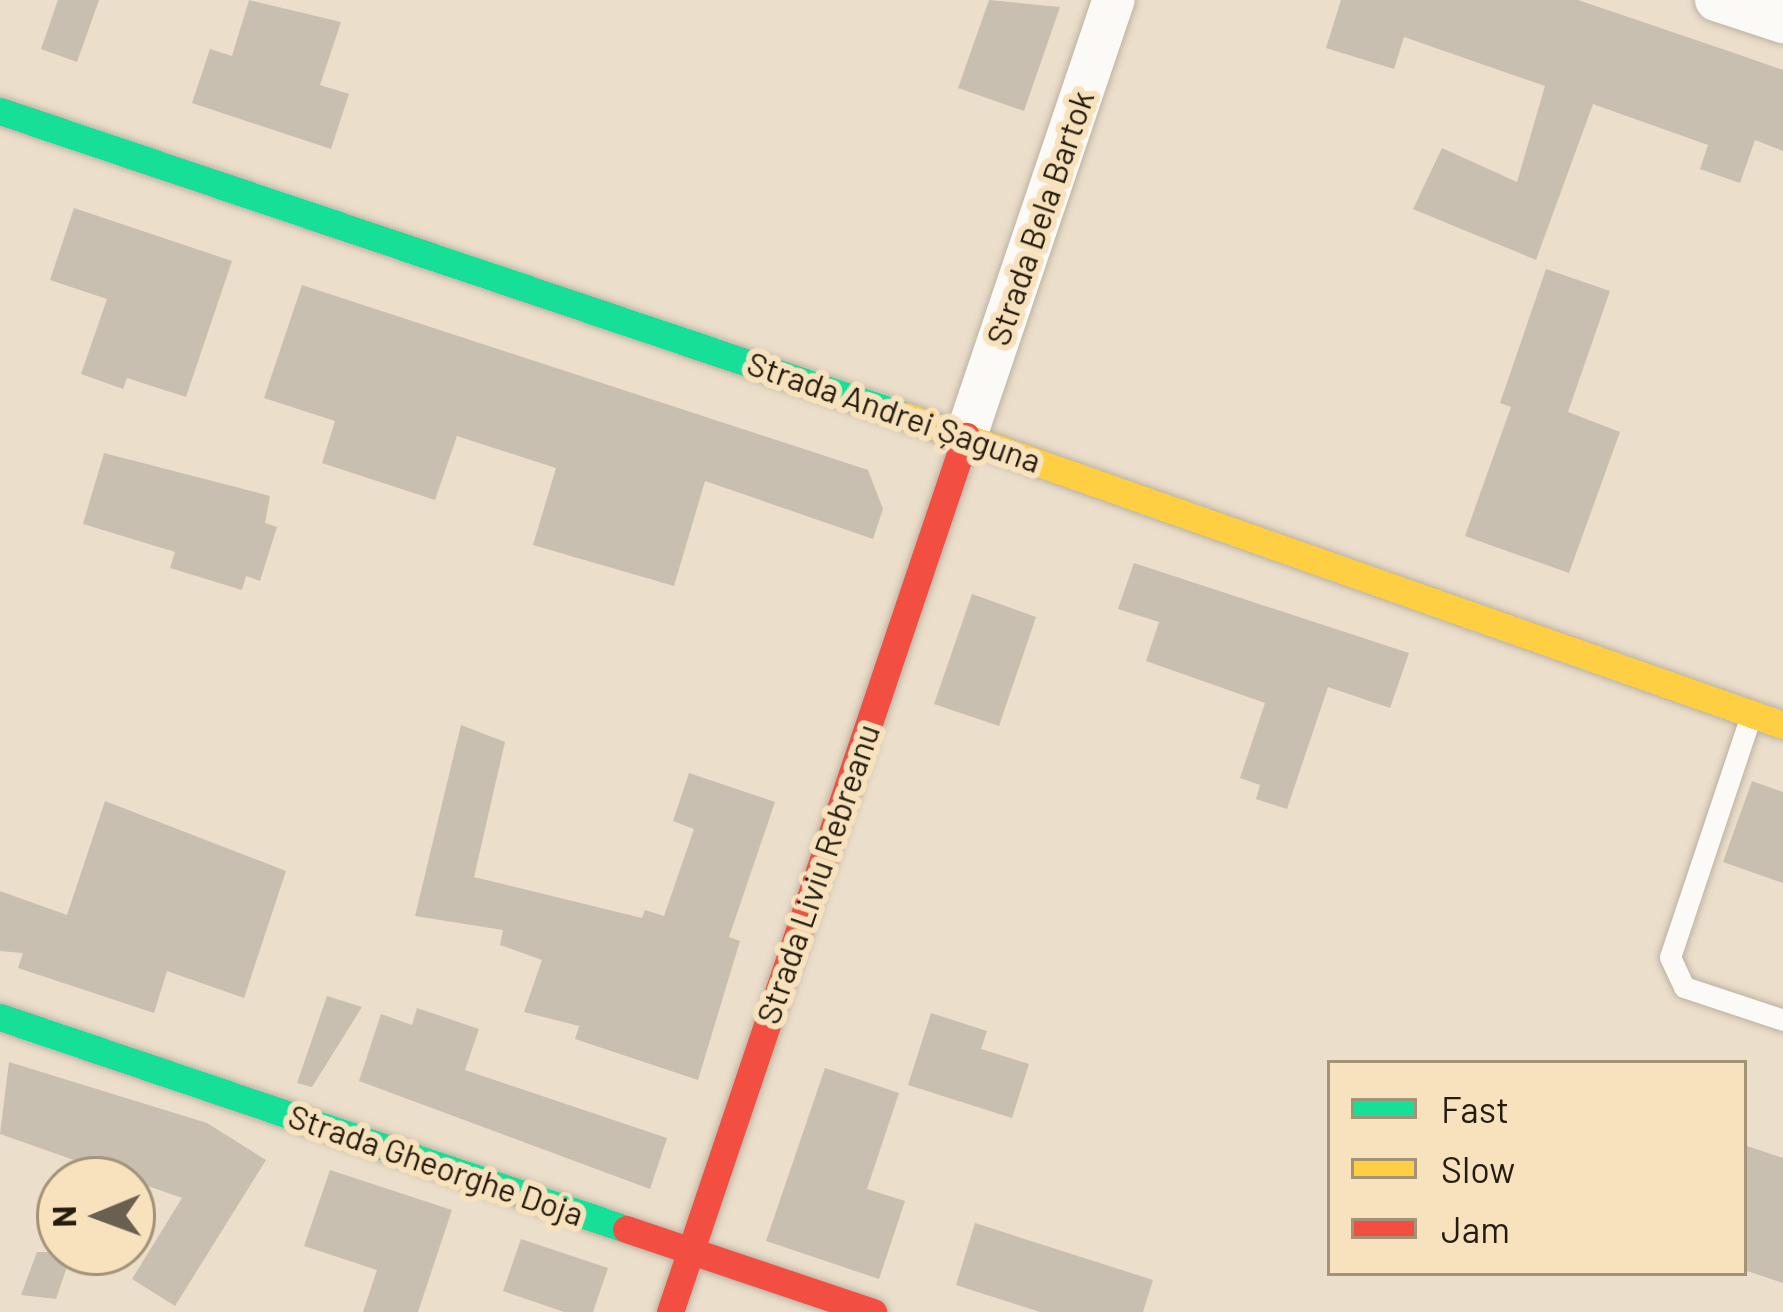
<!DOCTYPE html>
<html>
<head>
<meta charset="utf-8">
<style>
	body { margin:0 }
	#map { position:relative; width:1783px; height:1312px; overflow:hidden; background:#ebdeca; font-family:Barlow,sans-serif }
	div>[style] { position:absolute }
	.building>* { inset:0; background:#c9bfb0 }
	.roads { filter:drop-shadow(0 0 3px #bcb2a2) drop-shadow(0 0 3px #bcb2a2) }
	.lane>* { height:21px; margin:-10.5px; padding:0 10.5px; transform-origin:10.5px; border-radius:10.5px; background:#fcfaf7 }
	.street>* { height:42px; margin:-21px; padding:0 21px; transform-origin:21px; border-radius:21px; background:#fcfaf7 }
	.fast>* { height:27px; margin:-13.5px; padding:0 13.5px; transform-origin:13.5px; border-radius:13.5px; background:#16e098 }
	.slow>* { height:27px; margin:-13.5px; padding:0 13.5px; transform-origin:13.5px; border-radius:13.5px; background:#ffcf43 }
	.jam>* { height:27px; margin:-13.5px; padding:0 13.5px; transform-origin:13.5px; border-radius:13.5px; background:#f24e42 }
	span { translate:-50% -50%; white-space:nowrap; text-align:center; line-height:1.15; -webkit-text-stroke:12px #f8e2bd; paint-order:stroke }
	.street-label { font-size:33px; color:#241c0e }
	.legend { position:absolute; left:1327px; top:1060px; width:420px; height:216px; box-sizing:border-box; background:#f8e2bd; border:3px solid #a39377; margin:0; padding:15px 21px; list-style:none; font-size:36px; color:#241c0e }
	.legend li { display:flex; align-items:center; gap:24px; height:60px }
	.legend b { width:60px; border:3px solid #a39377 }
	.north { position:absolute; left:36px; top:1156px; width:120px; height:120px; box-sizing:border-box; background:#f8e2bd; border:3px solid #a39377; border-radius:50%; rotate:269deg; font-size:33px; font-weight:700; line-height:48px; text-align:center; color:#241c0e }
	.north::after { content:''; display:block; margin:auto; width:42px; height:54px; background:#6a6050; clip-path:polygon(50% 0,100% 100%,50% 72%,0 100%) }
</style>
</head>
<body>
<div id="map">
	<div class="building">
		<div style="clip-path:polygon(58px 0,99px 0,77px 62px,41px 49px)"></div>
		<div style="clip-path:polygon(249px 0,341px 22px,320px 85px,349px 94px,331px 149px,192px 103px,210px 49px,232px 56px)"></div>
		<div style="clip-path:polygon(989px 0,1060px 7px,1024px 111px,958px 88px)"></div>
		<div style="clip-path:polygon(1341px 0,1578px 0,1740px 55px,1783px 70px,1783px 151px,1755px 140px,1740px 183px,1700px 169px,1708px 145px,1593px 104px,1536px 260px,1413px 209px,1442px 148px,1517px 182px,1545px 86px,1404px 37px,1394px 69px,1326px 48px)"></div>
		<div style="clip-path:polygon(74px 208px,232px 261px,186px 397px,127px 378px,123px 389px,81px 374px,107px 299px,50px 280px)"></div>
		<div style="clip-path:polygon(1546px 269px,1610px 291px,1568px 412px,1620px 432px,1569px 573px,1465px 536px,1511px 407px,1500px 403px)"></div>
		<div style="clip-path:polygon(302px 285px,868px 470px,883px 509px,873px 539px,705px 481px,674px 586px,533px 545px,556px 468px,457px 436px,435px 500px,322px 463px,335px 421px,264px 398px)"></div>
		<div style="clip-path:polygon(104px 453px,270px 496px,265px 523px,277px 527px,260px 581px,246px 576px,242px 590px,170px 568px,175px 552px,83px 524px)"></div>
		<div style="clip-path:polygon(1134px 563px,1409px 653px,1390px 708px,1328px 687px,1287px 809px,1256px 799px,1260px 785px,1240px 778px,1265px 703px,1146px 661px,1159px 622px,1118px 609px)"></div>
		<div style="clip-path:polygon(972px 594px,1036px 617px,999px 726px,934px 704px)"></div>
		<div style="clip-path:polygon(461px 725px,505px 742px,474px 877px,642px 918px,645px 910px,664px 916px,694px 829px,673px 821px,689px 773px,775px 802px,729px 937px,740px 941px,698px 1080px,575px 1039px,579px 1026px,524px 1012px,542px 960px,500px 945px,503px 930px,415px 916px)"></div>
		<div style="clip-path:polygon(1752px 781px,1783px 792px,1783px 883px,1723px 862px)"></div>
		<div style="clip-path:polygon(105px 801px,286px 871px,244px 998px,167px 971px,154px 1013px,18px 968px,23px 953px,0 951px,0 891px,67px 915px)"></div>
		<div style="clip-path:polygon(327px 996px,362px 1007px,312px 1087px,297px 1083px)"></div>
		<div style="clip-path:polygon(417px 1008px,479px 1029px,465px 1070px,667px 1138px,650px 1189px,359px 1081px,381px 1014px,412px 1025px)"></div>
		<div style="clip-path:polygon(931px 1013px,987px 1031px,981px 1049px,1029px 1064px,1012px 1118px,908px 1085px)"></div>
		<div style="clip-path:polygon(9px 1062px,207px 1123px,266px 1160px,175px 1306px,132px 1279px,182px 1198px,0 1134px)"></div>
		<div style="clip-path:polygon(825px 1068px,899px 1093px,867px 1189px,905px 1201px,879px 1279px,766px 1241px)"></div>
		<div style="clip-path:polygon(1744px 1145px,1783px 1158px,1783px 1283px,1744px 1270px)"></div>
		<div style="clip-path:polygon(330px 1170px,452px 1210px,418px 1312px,363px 1312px,377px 1270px,304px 1246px)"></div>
		<div style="clip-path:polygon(975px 1223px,1153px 1280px,1143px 1312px,1040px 1312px,956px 1285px)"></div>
		<div style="clip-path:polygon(521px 1239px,608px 1268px,593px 1312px,564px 1312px,503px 1291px)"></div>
		<div style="clip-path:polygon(37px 1252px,72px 1252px,56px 1299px,21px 1295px)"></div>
	</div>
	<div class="roads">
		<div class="lane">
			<div style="left:1751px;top:715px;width:255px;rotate:108.5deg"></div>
			<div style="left:1670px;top:957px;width:33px;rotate:65deg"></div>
			<div style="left:1684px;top:987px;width:104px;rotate:18.4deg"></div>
		</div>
		<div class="street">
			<div style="left:1716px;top:0;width:71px;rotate:18.2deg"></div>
			<div style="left:966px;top:436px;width:460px;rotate:-71.3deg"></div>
		</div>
		<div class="fast">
			<div style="left:0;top:111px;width:955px;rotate:18.62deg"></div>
			<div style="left:0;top:1017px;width:661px;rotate:18.71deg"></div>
		</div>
		<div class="slow">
			<div style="left:905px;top:416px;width:931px;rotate:19.39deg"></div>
		</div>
		<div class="jam">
			<div style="left:626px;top:1229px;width:261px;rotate:18.6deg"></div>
			<div style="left:670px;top:1312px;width:925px;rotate:-71.33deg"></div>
		</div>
	</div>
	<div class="street-label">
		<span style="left:1040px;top:218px;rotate:-71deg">Strada Bela Bartok</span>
		<span style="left:894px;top:412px;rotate:19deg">Strada Andrei Șaguna</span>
		<span style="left:818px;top:874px;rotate:-71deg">Strada Liviu Rebreanu</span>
		<span style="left:436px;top:1165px;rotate:19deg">Strada Gheorghe Doja</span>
	</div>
	<ul class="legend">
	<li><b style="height:15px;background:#16e098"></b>Fast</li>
	<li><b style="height:15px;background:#ffcf43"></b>Slow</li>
	<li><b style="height:15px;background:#f24e42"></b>Jam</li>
	</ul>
	<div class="north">N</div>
</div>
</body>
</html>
